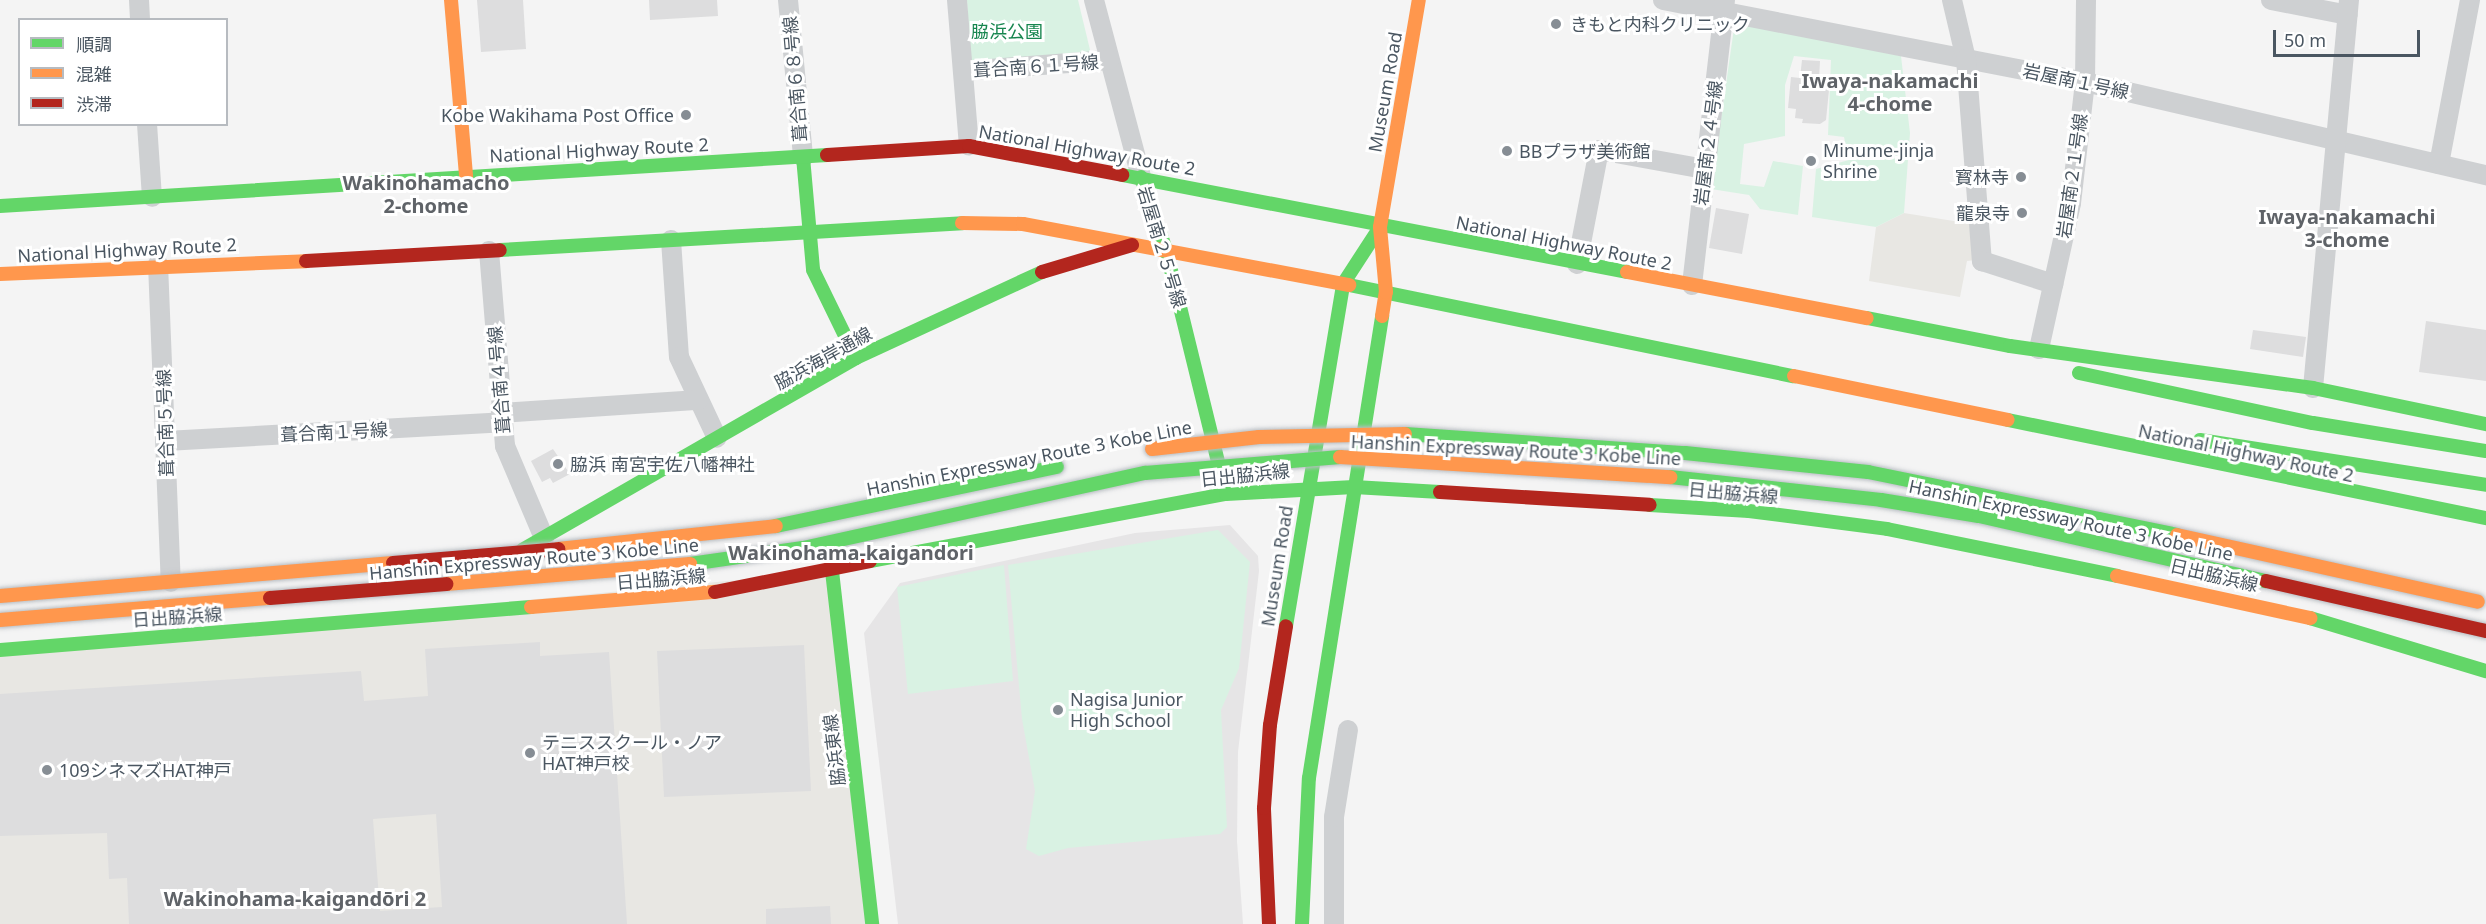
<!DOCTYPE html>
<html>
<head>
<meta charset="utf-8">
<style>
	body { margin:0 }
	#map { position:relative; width:2486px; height:924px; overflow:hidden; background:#f4f4f4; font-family:"Noto Sans","Noto Sans JP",sans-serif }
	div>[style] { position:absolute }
	.commercial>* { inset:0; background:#e8e7e3 }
	.education>* { inset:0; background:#e6e5e6 }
	.green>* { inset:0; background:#d9f2e3 }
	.building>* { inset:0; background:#ddddde }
	.street>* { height:20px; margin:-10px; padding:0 10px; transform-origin:10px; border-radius:10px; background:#ced0d2 }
	.fast>* { height:14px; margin:-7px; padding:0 7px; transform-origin:7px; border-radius:7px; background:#63d668 }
	.slow>* { height:14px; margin:-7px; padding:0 7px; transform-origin:7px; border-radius:7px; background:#ff974d }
	.jam>* { height:14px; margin:-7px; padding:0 7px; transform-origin:7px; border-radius:7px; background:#b3261e }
	.bridges { filter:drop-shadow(0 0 2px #b9bec3) drop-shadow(0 0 2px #b9bec3) }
	.fast-bridge>* { height:14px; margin:-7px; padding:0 7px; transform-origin:7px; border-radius:7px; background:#63d668 }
	.slow-bridge>* { height:14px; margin:-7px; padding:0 7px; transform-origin:7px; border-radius:7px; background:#ff974d }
	.jam-bridge>* { height:14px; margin:-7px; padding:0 7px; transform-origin:7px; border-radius:7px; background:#b3261e }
	.dots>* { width:16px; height:16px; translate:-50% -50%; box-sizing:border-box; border:3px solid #fff; border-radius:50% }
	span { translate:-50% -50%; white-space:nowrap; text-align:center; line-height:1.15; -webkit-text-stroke:6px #fff; paint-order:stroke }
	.poi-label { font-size:18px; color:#4a5661 }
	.left { translate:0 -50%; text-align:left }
	.right { translate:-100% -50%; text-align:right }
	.park-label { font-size:18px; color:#17864f }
	.street-label { font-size:18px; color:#4a5661 }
	.neighbourhood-label { font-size:20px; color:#5f6368; font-weight:700 }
	.legend { position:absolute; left:18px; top:18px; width:210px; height:108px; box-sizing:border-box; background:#fff; border:2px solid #b7bbc0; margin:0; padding:8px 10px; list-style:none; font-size:18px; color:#4a5661 }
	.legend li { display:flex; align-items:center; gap:12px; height:30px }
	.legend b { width:30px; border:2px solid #b7bbc0 }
	.scale { position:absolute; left:2273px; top:30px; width:147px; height:27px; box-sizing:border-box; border:3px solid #4a5661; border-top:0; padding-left:8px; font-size:18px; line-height:21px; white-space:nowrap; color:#4a5661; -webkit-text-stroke:4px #fff; paint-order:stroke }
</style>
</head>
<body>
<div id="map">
	<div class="commercial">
		<div style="clip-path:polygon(1904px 213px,1972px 224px,1976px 260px,1967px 261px,1960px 297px,1869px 281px,1876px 227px)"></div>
		<div style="clip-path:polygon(832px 571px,872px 924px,0 924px,0 650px)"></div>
	</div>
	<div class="education">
		<div style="clip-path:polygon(1230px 525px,1258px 556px,1259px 571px,1238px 752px,1237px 841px,1243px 924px,898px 924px,864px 633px,900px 583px,1135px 533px)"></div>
	</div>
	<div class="green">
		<div style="clip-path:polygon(967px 0,1078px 0,1092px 58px,971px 63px)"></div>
		<div style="clip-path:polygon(1735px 21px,1901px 56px,1910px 133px,1904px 213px,1876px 227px,1812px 217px,1816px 169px,1849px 160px,1844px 137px,1828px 135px,1831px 60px,1794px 56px,1785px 85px,1785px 136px,1744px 144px,1740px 184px,1764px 187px,1773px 161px,1803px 166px,1798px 215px,1760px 209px,1749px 195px,1711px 189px)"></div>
		<div style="clip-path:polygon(1218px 530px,1250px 562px,1239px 668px,1221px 710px,1227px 827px,1220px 834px,1068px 848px,1039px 856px,1026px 849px,1035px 791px,1022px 719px,1008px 565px)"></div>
		<div style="clip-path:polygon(1004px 565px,1013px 681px,908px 694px,897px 587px)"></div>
	</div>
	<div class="building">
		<div style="clip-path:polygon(477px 0,523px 0,526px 49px,481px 52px)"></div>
		<div style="clip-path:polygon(649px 0,717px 0,718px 16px,650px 20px)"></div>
		<div style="clip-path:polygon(1802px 60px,1820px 61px,1819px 79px,1830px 80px,1826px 120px,1820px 124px,1802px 123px,1803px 119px,1795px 118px,1796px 109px,1788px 108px,1791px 77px,1800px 78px)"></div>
		<div style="clip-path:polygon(1716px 208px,1749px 214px,1742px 254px,1709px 248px)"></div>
		<div style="clip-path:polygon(2426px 321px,2486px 330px,2486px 381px,2419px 372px)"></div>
		<div style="clip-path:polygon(2253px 330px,2306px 337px,2303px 357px,2250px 349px)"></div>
		<div style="clip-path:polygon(553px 449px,570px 474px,553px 483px,550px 478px,542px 482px,531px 461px)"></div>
		<div style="clip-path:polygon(evenodd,540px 642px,540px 656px,609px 652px,627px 924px,129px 924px,127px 878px,109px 879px,107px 833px,0 836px,0 694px,361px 671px,364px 701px,428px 696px,425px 649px,540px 642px,436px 814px,442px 907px,380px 911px,373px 819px,436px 814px)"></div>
		<div style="clip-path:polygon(804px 645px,811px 791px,664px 797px,657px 651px)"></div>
		<div style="clip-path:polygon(830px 906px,831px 924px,766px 924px,766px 909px)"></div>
	</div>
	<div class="street">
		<div style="left:139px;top:0;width:20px;rotate:87deg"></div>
		<div style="left:788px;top:0;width:158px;rotate:84.5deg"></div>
		<div style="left:957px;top:0;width:146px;rotate:85.3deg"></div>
		<div style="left:1094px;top:0;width:183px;rotate:75.1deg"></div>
		<div style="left:1663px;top:0;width:430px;rotate:11deg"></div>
		<div style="left:2085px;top:82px;width:412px;rotate:13.1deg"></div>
		<div style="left:1952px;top:0;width:61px;rotate:76.7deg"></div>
		<div style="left:1966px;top:59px;width:203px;rotate:85.5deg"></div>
		<div style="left:1982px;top:261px;width:75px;rotate:17.9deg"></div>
		<div style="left:2271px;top:0;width:78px;rotate:11deg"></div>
		<div style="left:963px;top:71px;width:146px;rotate:-4.3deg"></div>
		<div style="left:147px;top:124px;width:73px;rotate:86.1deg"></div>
		<div style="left:2439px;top:164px;width:167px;rotate:-79.3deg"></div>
		<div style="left:671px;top:240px;width:117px;rotate:86.1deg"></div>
		<div style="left:679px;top:357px;width:89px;rotate:64.9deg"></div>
		<div style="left:489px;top:251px;width:196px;rotate:85.3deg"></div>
		<div style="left:505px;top:446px;width:100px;rotate:67deg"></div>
		<div style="left:158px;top:264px;width:318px;rotate:87.7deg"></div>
		<div style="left:1577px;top:264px;width:116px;rotate:-79.1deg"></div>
		<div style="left:1599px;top:150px;width:108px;rotate:10.2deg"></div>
		<div style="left:1692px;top:285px;width:287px;rotate:-83.4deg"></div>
		<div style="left:2039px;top:349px;width:149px;rotate:-77.6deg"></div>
		<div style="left:2071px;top:203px;width:122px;rotate:-83.4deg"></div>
		<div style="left:2085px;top:82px;width:82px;rotate:-89.3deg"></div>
		<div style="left:2313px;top:388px;width:390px;rotate:-84.7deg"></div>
		<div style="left:501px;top:413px;width:198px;rotate:-3.8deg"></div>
		<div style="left:166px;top:441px;width:337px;rotate:-3.2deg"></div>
		<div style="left:1334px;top:924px;width:107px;rotate:-90deg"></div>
		<div style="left:1334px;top:817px;width:88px;rotate:-80.9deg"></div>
	</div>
	<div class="fast">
		<div style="left:803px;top:157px;width:113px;rotate:84.9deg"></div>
		<div style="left:813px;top:270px;width:98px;rotate:64deg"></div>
		<div style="left:1122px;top:175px;width:514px;rotate:10.87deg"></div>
		<div style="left:1141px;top:177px;width:77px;rotate:71.1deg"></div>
		<div style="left:1166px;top:250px;width:217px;rotate:76.2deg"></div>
		<div style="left:0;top:206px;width:829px;rotate:-3.53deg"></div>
		<div style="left:500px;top:250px;width:463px;rotate:-3.3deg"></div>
		<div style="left:1349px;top:285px;width:454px;rotate:11.6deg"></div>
		<div style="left:1867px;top:318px;width:146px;rotate:11.1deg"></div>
		<div style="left:2010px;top:346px;width:306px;rotate:7.9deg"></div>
		<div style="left:2313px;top:388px;width:177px;rotate:11.8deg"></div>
		<div style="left:2079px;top:373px;width:239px;rotate:12.1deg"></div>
		<div style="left:2313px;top:423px;width:175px;rotate:9.2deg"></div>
		<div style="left:2008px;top:420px;width:488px;rotate:11.6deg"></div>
		<div style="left:2200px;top:440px;width:290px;rotate:8.9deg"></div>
		<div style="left:1650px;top:505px;width:99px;rotate:3.5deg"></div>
		<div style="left:1749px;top:511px;width:139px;rotate:7.4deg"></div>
		<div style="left:1887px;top:529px;width:235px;rotate:11.5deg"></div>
		<div style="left:522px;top:550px;width:385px;rotate:-29.9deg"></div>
		<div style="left:856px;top:358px;width:205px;rotate:-24.8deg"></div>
		<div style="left:870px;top:561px;width:362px;rotate:-10.7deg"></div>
		<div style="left:1226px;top:494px;width:128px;rotate:-3.1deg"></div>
		<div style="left:1354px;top:487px;width:86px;rotate:3.3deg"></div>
		<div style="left:832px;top:571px;width:355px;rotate:83.5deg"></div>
		<div style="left:2310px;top:618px;width:184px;rotate:16.8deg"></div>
		<div style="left:1286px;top:626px;width:347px;rotate:-80.5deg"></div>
		<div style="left:1343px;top:284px;width:68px;rotate:-57deg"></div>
		<div style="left:0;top:650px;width:533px;rotate:-4.63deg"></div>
		<div style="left:1302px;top:924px;width:146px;rotate:-87.3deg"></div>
		<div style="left:1309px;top:778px;width:468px;rotate:-81deg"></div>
	</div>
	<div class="slow">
		<div style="left:451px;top:0;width:177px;rotate:85.1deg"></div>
		<div style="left:962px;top:223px;width:61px;rotate:0.9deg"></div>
		<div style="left:1023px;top:224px;width:332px;rotate:10.6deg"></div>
		<div style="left:1627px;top:272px;width:244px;rotate:10.9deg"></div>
		<div style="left:0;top:274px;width:306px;rotate:-2.4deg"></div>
		<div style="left:1382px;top:316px;width:24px;rotate:-81deg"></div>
		<div style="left:1386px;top:292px;width:65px;rotate:-95.3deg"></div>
		<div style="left:1380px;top:227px;width:230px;rotate:-80.3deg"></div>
		<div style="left:1794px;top:376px;width:218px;rotate:11.6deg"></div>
		<div style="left:2117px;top:576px;width:198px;rotate:12.3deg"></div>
		<div style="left:531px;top:607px;width:185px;rotate:-4.7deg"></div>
	</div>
	<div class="jam">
		<div style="left:827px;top:155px;width:142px;rotate:-3.6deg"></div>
		<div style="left:969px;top:146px;width:156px;rotate:10.7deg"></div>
		<div style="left:306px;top:261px;width:194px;rotate:-3.2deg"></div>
		<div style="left:1042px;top:272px;width:94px;rotate:-16.7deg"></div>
		<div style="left:1440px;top:492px;width:210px;rotate:3.5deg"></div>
		<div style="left:715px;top:592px;width:158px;rotate:-11.3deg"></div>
		<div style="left:1269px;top:924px;width:116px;rotate:-92.5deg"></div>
		<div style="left:1264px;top:808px;width:83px;rotate:-85.9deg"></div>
		<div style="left:1270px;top:725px;width:100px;rotate:-80.8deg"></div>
	</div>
	<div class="bridges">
		<div class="fast-bridge">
			<div style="left:1405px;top:434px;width:281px;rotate:3.9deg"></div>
			<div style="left:1685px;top:453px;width:184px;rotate:5.9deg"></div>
			<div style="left:1868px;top:472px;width:315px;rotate:11.5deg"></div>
			<div style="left:1670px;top:477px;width:212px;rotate:6.2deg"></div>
			<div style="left:1881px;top:500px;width:99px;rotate:9.3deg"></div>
			<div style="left:1979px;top:516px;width:294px;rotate:12.8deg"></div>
			<div style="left:776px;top:526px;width:287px;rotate:-11.9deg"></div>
			<div style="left:690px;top:564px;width:114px;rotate:-8.1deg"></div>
			<div style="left:803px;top:548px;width:350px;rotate:-12.4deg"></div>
			<div style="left:1145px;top:473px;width:196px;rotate:-4.7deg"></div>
		</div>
		<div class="slow-bridge">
			<div style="left:1152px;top:449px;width:108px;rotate:-6.4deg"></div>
			<div style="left:1259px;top:437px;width:146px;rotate:-1.2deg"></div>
			<div style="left:1340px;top:457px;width:331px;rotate:3.5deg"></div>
			<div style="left:2177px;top:535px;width:308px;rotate:12.5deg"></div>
			<div style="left:558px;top:549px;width:219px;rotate:-6deg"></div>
			<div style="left:446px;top:584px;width:245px;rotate:-4.7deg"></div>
			<div style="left:0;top:596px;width:394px;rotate:-4.8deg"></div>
			<div style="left:0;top:620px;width:271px;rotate:-4.7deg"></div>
		</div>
		<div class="jam-bridge">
			<div style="left:393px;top:563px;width:166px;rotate:-4.8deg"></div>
			<div style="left:2266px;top:581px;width:226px;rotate:12.8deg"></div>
			<div style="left:270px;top:598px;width:177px;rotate:-4.5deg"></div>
		</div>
	</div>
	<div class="dots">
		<div style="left:1556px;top:24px;background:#868d94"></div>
		<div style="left:686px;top:115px;background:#868d94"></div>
		<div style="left:1507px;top:151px;background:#868d94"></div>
		<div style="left:1811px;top:161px;background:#868d94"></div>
		<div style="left:2021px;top:177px;background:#868d94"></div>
		<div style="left:2022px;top:213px;background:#868d94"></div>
		<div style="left:558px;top:464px;background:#868d94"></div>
		<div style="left:1058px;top:710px;background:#868d94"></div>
		<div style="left:530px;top:753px;background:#868d94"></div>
		<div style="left:47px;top:770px;background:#868d94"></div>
	</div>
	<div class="poi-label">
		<span class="left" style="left:1570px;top:24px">きもと内科クリニック</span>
		<span class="right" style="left:674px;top:115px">Kobe Wakihama Post Office</span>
		<span class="left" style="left:1519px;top:151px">BBプラザ美術館</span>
		<span class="left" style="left:1823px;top:161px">Minume-jinja<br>Shrine</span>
		<span class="right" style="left:2009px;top:177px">寳林寺</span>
		<span class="right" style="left:2010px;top:213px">龍泉寺</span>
		<span class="left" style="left:570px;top:464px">脇浜 南宮宇佐八幡神社</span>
		<span class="left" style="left:1070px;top:710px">Nagisa Junior<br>High School</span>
		<span class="left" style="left:542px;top:753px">テニススクール・ノア<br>HAT神戸校</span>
		<span class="left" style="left:59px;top:770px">109シネマズHAT神戸</span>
	</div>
	<div class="park-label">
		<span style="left:1007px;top:31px">脇浜公園</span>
	</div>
	<div class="street-label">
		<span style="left:1036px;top:66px;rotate:-4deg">葺合南６１号線</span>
		<span style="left:795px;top:79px;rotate:-95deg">葺合南６８号線</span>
		<span style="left:2076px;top:81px;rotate:12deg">岩屋南１号線</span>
		<span style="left:1385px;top:92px;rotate:-80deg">Museum Road</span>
		<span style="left:1708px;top:143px;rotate:-83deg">岩屋南２４号線</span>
		<span style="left:599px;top:150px;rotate:-3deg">National Highway Route 2</span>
		<span style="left:1087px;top:150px;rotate:10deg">National Highway Route 2</span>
		<span style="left:2072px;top:176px;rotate:-82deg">岩屋南２１号線</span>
		<span style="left:1564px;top:243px;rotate:11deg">National Highway Route 2</span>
		<span style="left:1162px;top:247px;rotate:73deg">岩屋南２５号線</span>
		<span style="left:127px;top:250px;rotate:-3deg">National Highway Route 2</span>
		<span style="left:823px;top:358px;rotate:-29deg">脇浜海岸通線</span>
		<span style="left:499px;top:380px;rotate:-95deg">葺合南４号線</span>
		<span style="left:165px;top:423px;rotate:-92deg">葺合南５号線</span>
		<span style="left:334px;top:432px;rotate:-3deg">葺合南１号線</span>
		<span style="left:1516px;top:450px;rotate:3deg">Hanshin Expressway Route 3 Kobe Line</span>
		<span style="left:2246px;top:453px;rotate:12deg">National Highway Route 2</span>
		<span style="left:1029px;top:458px;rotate:-11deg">Hanshin Expressway Route 3 Kobe Line</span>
		<span style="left:1245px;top:475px;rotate:-6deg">日出脇浜線</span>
		<span style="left:1733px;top:493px;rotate:5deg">日出脇浜線</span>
		<span style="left:2071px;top:520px;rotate:12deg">Hanshin Expressway Route 3 Kobe Line</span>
		<span style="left:534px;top:559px;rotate:-5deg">Hanshin Expressway Route 3 Kobe Line</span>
		<span style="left:1277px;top:566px;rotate:-81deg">Museum Road</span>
		<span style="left:2214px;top:575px;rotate:13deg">日出脇浜線</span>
		<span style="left:661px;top:579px;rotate:-5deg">日出脇浜線</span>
		<span style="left:177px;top:617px;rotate:-4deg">日出脇浜線</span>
		<span style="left:834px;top:750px;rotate:-97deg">脇浜東線</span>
	</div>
	<div class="neighbourhood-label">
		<span style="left:1890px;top:92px">Iwaya-nakamachi<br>4-chome</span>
		<span style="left:426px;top:194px">Wakinohamacho<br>2-chome</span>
		<span style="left:2347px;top:228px">Iwaya-nakamachi<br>3-chome</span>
		<span style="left:851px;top:552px">Wakinohama-kaigandori</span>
		<span style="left:295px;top:898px">Wakinohama-kaigandōri 2</span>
	</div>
	<ul class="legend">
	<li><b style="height:8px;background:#63d668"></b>順調</li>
	<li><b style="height:8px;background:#ff974d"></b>混雑</li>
	<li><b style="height:8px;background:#b3261e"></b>渋滞</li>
	</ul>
	<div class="scale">50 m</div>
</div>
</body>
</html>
